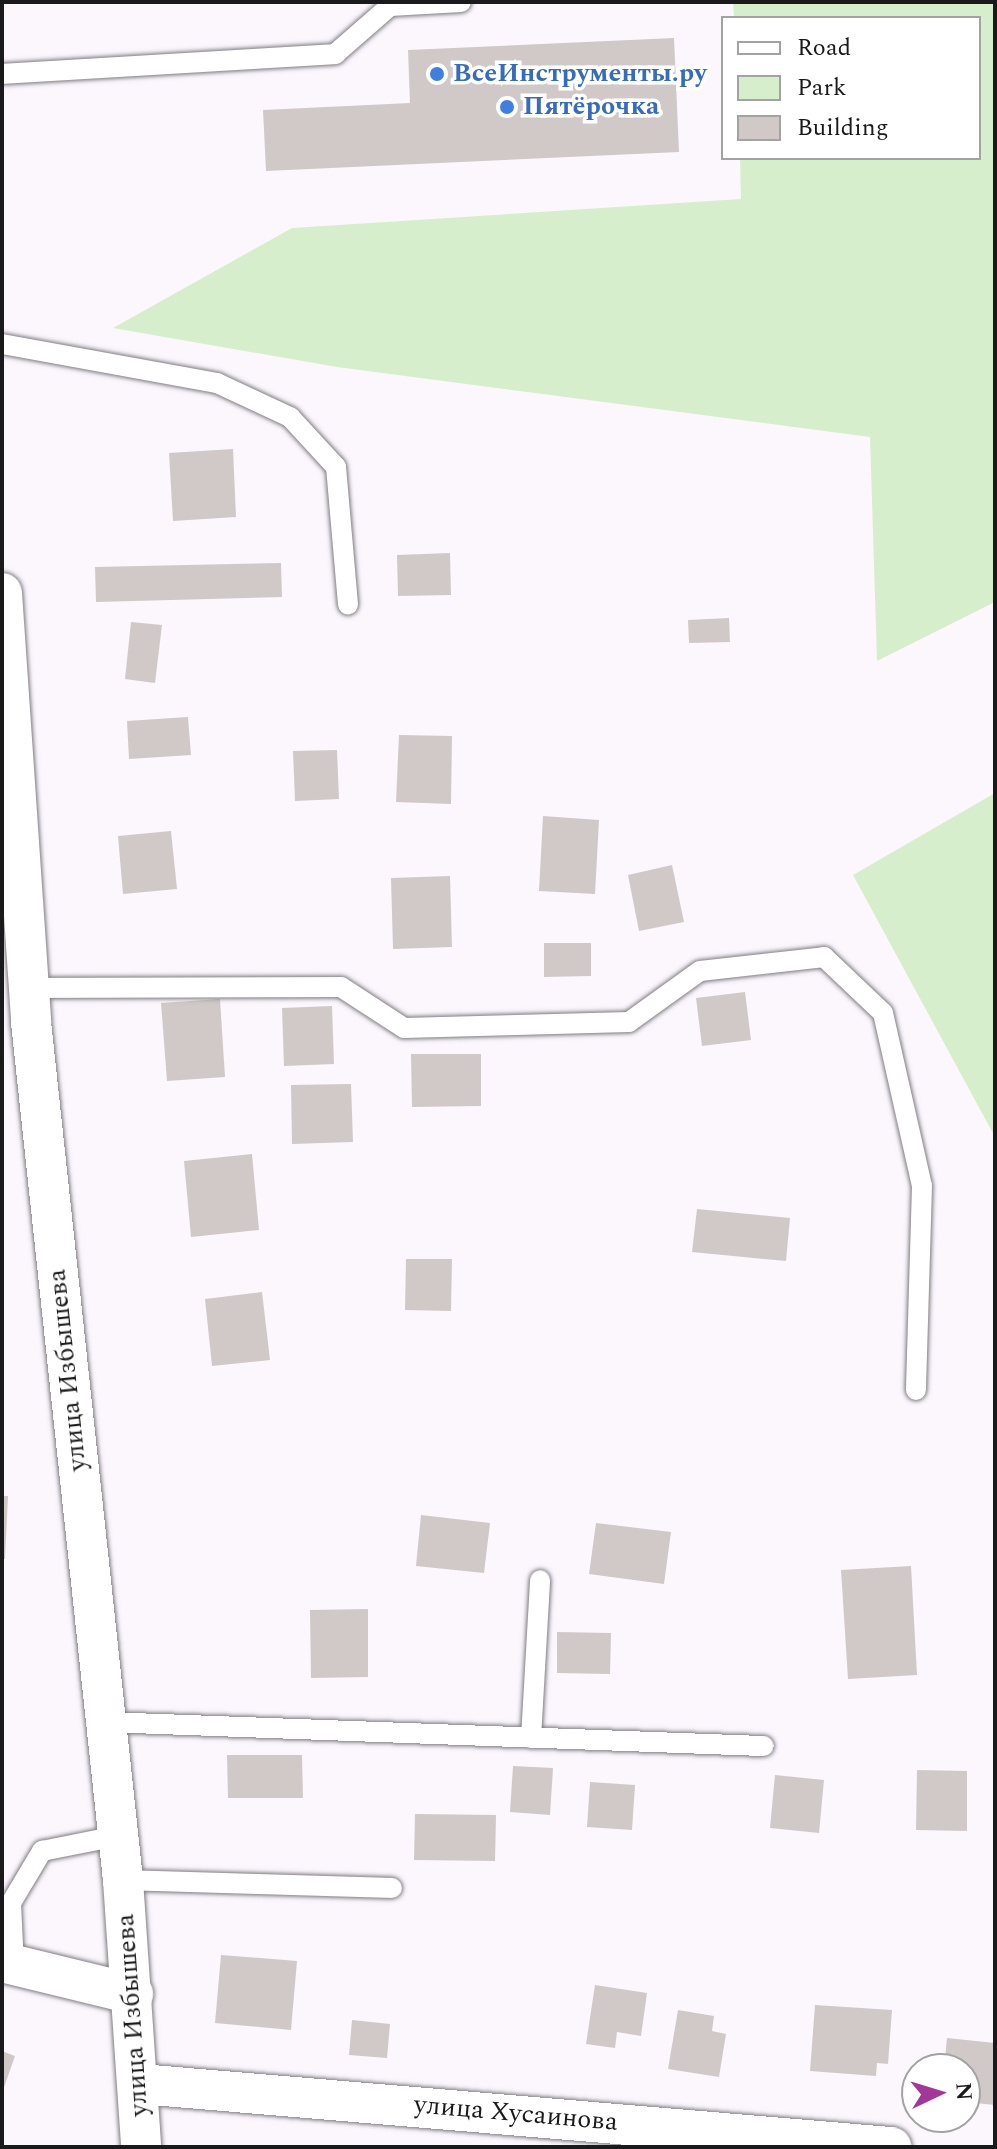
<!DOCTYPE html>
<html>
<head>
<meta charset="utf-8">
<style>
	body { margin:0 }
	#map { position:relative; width:997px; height:2149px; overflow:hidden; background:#fbf7fd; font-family:Spectral,serif }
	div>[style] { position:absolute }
	.green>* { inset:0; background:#d7eecd }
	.building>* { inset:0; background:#d0c9c7 }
	.roads { filter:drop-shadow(0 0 2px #807d82) drop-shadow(0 0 2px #807d82) }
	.lane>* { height:20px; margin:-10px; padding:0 10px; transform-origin:10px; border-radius:10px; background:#fff }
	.street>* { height:40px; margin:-20px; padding:0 20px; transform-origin:20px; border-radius:20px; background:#fff }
	.dots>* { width:22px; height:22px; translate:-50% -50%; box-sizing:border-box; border:4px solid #fff; border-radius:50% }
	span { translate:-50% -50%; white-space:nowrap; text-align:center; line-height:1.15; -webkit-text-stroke:7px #fff; paint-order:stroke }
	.shop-label { font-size:26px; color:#366cbe; font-weight:700 }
	.left { translate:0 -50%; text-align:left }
	.street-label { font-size:26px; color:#1a191b }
	.frame { position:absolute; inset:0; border:4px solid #1a191b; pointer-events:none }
	.legend { position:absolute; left:721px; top:16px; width:260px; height:144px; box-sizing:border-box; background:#fff; border:2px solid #a3a3a4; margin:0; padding:10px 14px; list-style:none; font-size:24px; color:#1a191b }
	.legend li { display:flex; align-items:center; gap:16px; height:40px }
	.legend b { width:40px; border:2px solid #a3a3a4 }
	.north { position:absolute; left:901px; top:2053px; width:80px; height:80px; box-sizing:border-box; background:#fff; border:2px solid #a3a3a4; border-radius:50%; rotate:86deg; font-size:22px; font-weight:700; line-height:32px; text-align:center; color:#1a191b }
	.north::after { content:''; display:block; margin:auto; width:28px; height:36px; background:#a23798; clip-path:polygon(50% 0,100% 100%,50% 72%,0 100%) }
</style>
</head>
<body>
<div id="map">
	<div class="green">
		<div style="clip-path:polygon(733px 2px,995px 2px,995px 602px,877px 661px,870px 437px,337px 367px,113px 328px,292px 228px,741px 199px,740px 158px,979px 158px,979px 18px,734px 18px)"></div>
		<div style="clip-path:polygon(995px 793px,995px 1137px,853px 875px)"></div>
	</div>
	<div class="building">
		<div style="clip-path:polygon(674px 38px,679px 152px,266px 171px,263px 110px,410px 103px,408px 50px)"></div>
		<div style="clip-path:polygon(233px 449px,236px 517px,173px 521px,169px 453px)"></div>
		<div style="clip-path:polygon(450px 553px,451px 595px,398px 596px,397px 555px)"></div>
		<div style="clip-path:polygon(281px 563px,282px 597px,96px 602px,95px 567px)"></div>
		<div style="clip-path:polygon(729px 618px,730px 642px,689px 643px,688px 620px)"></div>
		<div style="clip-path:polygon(131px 622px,162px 625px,155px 683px,125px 679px)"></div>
		<div style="clip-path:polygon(188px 717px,191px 755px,129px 759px,127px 721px)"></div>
		<div style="clip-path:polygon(399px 735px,452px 736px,451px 804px,396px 802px)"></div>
		<div style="clip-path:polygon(337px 750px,339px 799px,295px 801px,293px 751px)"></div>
		<div style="clip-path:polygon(543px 816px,599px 820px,595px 894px,539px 891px)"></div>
		<div style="clip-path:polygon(171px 831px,177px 889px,123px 894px,118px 836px)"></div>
		<div style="clip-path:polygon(672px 865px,684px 922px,639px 931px,628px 875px)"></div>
		<div style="clip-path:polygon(450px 876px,452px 947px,393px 949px,391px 878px)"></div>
		<div style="clip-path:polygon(544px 943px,591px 943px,591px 976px,544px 977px)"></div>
		<div style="clip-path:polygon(745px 992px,751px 1040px,702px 1046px,696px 998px)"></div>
		<div style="clip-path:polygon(220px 999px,225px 1077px,167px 1081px,161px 1003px)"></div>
		<div style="clip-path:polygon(332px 1006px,334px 1064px,284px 1066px,282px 1008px)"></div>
		<div style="clip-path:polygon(411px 1054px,481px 1054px,481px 1106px,412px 1107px)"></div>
		<div style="clip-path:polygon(351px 1084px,353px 1142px,292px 1144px,291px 1085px)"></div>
		<div style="clip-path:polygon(252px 1154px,259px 1230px,191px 1237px,184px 1161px)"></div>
		<div style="clip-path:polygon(697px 1209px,790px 1218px,786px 1261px,692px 1252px)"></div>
		<div style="clip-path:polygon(406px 1259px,452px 1259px,451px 1311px,405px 1310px)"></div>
		<div style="clip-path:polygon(262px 1292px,270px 1360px,212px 1366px,205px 1299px)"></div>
		<div style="clip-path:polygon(2px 1496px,8px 1496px,5px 1559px,2px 1559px)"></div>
		<div style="clip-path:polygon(421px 1515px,490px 1523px,484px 1573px,416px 1566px)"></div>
		<div style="clip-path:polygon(596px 1523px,671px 1532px,664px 1584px,589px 1574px)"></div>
		<div style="clip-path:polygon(911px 1566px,917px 1675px,848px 1679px,841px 1570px)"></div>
		<div style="clip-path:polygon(368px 1609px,368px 1677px,311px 1678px,310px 1610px)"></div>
		<div style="clip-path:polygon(557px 1632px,611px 1633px,610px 1674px,557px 1673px)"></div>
		<div style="clip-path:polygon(227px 1755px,302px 1755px,303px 1798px,228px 1798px)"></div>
		<div style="clip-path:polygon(513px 1766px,553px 1768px,550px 1815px,510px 1812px)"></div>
		<div style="clip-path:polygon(917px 1770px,967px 1771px,967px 1831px,916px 1830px)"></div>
		<div style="clip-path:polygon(775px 1775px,824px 1780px,819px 1833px,770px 1828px)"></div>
		<div style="clip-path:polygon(590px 1782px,635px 1785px,632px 1830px,587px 1827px)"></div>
		<div style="clip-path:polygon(415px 1814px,496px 1815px,495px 1861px,414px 1860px)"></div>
		<div style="clip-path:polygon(221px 1955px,297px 1961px,291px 2030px,215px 2023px)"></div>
		<div style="clip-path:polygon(595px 1985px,647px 1993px,641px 2036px,617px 2032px,615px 2048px,586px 2044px)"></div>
		<div style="clip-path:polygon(815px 2005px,892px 2010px,888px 2064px,877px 2063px,876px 2076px,810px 2071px)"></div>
		<div style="clip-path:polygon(678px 2010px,714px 2016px,712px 2031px,726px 2034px,719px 2077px,668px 2069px)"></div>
		<div style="clip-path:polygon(352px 2020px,390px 2024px,387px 2058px,349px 2055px)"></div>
		<div style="clip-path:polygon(947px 2038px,995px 2043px,995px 2105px,965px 2102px,965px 2069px,944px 2069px)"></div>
		<div style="clip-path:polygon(2px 2051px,15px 2056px,2px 2093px)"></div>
	</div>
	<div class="roads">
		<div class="lane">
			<div style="left:2px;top:74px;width:334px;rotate:-3.4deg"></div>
			<div style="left:335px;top:54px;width:73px;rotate:-41.1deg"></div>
			<div style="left:390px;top:6px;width:71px;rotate:-3.2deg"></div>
			<div style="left:2px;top:344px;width:219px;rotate:10.3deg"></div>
			<div style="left:217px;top:383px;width:81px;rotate:25deg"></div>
			<div style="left:290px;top:417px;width:68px;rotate:47.4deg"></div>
			<div style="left:336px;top:467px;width:138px;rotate:85deg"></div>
			<div style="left:29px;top:988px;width:312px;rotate:-0.2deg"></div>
			<div style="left:341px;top:987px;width:75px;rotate:33.1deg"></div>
			<div style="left:404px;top:1028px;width:225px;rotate:-1.5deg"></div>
			<div style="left:629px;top:1022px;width:87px;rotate:-35.7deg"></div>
			<div style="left:700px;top:971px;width:125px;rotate:-6.4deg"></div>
			<div style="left:824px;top:957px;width:81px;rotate:43.5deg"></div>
			<div style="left:883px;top:1013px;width:177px;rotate:77.3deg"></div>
			<div style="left:922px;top:1186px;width:204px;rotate:91.7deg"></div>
			<div style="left:105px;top:1722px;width:659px;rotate:2.09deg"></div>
			<div style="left:531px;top:1738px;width:158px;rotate:-86.7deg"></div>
			<div style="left:123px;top:1880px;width:269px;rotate:1.7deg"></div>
			<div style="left:14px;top:1967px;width:64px;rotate:-92.7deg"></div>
			<div style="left:11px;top:1903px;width:61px;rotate:-59.2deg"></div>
			<div style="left:42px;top:1851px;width:76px;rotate:-11.3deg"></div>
		</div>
		<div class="street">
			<div style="left:2px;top:593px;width:430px;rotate:86.1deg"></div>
			<div style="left:31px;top:1022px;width:863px;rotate:83.88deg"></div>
			<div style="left:123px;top:1880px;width:268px;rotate:86.1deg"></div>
			<div style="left:2px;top:1962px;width:135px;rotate:13.7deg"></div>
			<div style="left:140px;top:2084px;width:754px;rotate:4.8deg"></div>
		</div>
	</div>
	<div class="dots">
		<div style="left:437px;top:74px;background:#3f7fe0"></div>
		<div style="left:507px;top:107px;background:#3f7fe0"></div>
	</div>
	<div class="shop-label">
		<span class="left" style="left:453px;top:74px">ВсеИнструменты.ру</span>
		<span class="left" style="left:523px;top:107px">Пятёрочка</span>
	</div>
	<div class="street-label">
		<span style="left:68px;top:1370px;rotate:-96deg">улица Избышева</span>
		<span style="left:133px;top:2015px;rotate:-94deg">улица Избышева</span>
		<span style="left:516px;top:2114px;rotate:5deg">улица Хусаинова</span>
	</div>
	<div class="frame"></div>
	<ul class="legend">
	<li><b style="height:10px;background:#fff"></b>Road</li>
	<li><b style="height:22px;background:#d7eecd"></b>Park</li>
	<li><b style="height:22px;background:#d0c9c7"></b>Building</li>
	</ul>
	<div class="north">N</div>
</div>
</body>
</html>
